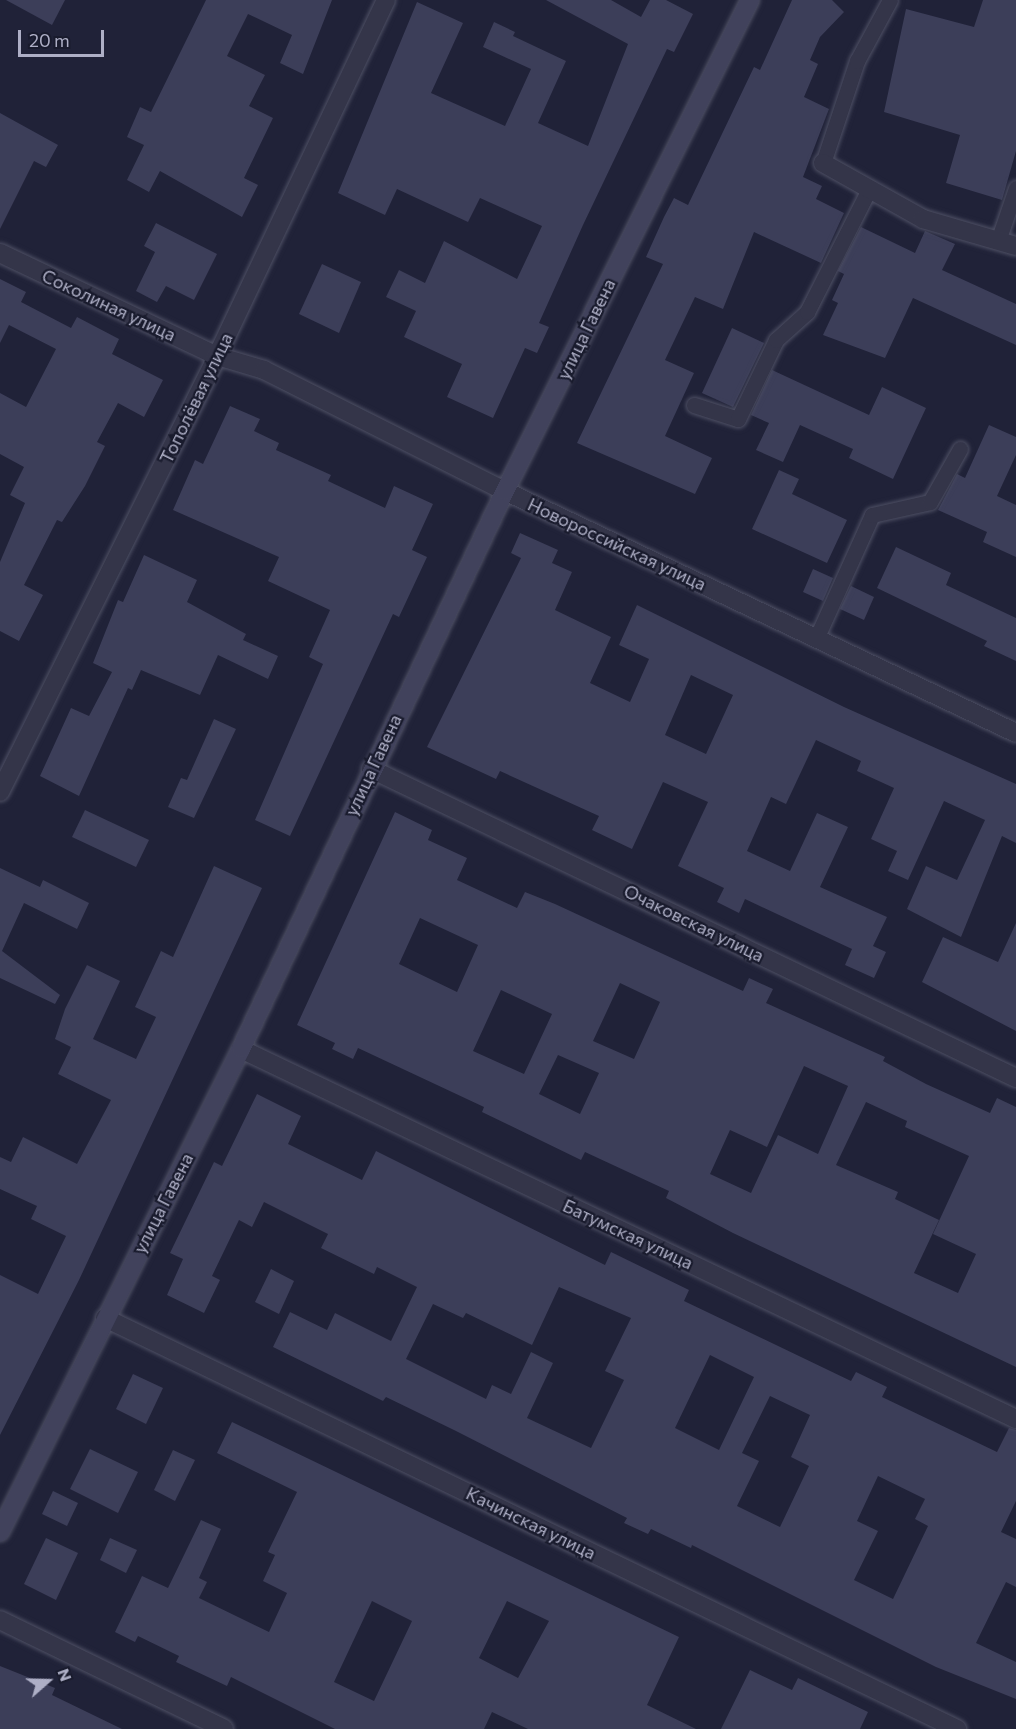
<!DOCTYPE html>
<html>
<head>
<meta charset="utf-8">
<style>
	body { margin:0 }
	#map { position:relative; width:1016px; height:1729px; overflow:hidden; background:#202238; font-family:Commissioner,sans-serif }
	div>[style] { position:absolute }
	.building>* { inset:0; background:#3c3e59 }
	.roads { filter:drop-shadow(0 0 2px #4e5064) drop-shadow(0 0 2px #4e5064) }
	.lane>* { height:15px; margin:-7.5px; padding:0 7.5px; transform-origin:7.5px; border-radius:7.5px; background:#343549 }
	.street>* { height:18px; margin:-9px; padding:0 9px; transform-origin:9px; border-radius:9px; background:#343549 }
	.secondary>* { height:18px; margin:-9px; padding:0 9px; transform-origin:9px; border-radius:9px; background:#41425c }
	span { translate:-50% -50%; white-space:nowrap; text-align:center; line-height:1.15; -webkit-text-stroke:4.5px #191b2d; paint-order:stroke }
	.street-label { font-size:18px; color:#aeafc6 }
	.north { position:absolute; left:18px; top:1651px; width:60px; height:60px; -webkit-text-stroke:4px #191b2d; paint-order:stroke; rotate:70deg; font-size:16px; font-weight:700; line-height:24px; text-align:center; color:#aeafc6 }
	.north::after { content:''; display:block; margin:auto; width:21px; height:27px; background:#aeafc6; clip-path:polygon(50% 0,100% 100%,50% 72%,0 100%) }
	.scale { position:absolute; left:18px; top:30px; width:86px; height:27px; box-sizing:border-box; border:3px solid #aeafc6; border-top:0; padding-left:8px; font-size:18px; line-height:21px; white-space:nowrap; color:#aeafc6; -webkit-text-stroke:4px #191b2d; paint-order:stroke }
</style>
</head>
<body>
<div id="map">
	<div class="building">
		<div style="clip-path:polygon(6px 0,65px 0,52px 25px)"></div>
		<div style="clip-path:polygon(206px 0,332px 0,303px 74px,280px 63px,292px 35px,248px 14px,227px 56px,265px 75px,249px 106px,273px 118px,244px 178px,258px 185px,242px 217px,160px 171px,149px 192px,127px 180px,144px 145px,127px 137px,140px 107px,151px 112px)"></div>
		<div style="clip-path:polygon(546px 0,611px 0,641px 17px,650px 0,666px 0,693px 14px,674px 52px,667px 49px,583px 225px,539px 323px,549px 327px,537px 353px,525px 348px,493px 418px,447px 397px,462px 364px,404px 337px,416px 311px,386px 297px,399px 270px,425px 283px,444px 241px,517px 279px,542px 226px,480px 198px,468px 222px,397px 189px,385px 215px,338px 193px,417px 2px,463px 23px,431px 93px,505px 126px,531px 69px,483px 47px,494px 22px,515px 32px,513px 36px,566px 61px,538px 123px,588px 146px,628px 44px)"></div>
		<div style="clip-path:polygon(792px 0,832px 0,844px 12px,820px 37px,810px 60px,818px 64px,804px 97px,829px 109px,803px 177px,822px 186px,816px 199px,844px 213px,821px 263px,754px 232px,723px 309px,695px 297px,665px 360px,694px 373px,665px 436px,712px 458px,695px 494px,577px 443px,663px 264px,646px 257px,664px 217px,674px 198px,688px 205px,754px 67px,760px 70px)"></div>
		<div style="clip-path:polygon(983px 0,1016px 0,1016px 151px,1002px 200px,946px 183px,960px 135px,884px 112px,906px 9px,974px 27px)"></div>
		<div style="clip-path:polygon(0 113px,58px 145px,46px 167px,34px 161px,0 229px)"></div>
		<div style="clip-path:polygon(156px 223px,217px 254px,194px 300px,166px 286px,157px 302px,136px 291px,155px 252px,144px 246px)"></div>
		<div style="clip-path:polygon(861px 227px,915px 253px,925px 231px,955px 244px,942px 270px,1016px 304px,1016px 345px,913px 298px,885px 358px,823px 335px,838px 303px,832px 300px,844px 274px,838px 271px)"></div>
		<div style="clip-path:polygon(322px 264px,361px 282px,339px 333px,299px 314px)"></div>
		<div style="clip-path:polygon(0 279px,26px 292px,21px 302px,71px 328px,77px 317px,119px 339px,112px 354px,163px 380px,144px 417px,118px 403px,97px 442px,105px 446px,85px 486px,62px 522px,57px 520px,24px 585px,43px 595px,19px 641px,0 631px,0 562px,25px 503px,10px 495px,24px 467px,0 454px,0 393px,26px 407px,56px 349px,9px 325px,0 343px)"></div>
		<div style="clip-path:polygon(732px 328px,764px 343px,733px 407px,702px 393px)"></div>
		<div style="clip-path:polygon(772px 370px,869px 415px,882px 387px,926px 408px,893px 479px,849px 458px,853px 449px,800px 425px,783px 462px,756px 450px,769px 423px,751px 415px)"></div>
		<div style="clip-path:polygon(230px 406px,260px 419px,254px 431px,279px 443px,276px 450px,331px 475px,328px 481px,385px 508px,394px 486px,433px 504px,412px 550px,427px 557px,399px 617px,393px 614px,290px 836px,255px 820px,323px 664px,309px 657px,330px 610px,268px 581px,279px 557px,173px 510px,195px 460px,203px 464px)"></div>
		<div style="clip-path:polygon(989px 425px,1016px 437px,1016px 455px,997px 496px,1016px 505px,1016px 557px,983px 542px,987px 532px,938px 510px,957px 474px,965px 478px)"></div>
		<div style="clip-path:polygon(779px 470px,799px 479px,792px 494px,847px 520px,827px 563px,752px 529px)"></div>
		<div style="clip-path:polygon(evenodd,520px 533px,558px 550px,552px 563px,572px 572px,555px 610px,611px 637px,590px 683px,630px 702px,649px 659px,619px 645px,637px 605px,844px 707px,1016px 784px,1016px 843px,1002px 836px,961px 937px,907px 909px,926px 866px,957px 880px,985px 820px,944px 801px,908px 880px,888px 871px,897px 851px,871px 839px,894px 788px,857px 771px,861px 761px,816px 740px,786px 804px,771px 797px,747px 851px,790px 871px,817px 813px,848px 827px,820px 887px,887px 917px,873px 946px,886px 952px,874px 978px,845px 965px,852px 949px,745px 899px,739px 913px,717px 902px,724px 888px,678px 866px,708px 802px,663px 782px,632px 849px,592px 830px,599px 816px,500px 771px,496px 779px,427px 747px,521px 558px,511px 553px,520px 533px,691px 675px,733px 695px,706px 754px,665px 735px,691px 675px)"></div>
		<div style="clip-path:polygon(896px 547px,951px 573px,946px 585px,1016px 618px,1016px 661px,984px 646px,987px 641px,877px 588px)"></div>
		<div style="clip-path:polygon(144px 555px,197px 580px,187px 602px,246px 634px,243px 640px,278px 656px,268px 679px,218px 655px,200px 695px,141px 670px,132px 690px,128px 688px,79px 796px,40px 776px,71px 708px,89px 716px,112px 672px,93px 663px,118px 600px,123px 602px)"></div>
		<div style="clip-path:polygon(813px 569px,833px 578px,823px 601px,803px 592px)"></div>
		<div style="clip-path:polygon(851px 586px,874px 597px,864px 620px,840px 609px)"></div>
		<div style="clip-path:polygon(214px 719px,236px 729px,194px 818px,168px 807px,181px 778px,187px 780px)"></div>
		<div style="clip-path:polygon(85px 810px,149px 840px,136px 867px,72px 837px)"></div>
		<div style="clip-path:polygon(evenodd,395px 812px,432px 830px,428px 840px,467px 858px,457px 880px,517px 908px,525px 892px,555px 904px,743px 991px,749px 978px,773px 989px,766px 1003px,885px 1057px,883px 1061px,926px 1084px,990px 1113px,997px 1098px,1016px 1107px,1016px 1367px,733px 1233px,666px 1198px,669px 1191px,585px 1152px,581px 1160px,482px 1112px,484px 1107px,358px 1048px,353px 1059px,332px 1049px,335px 1043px,297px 1025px,395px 812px,420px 918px,478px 945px,457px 992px,399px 964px,420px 918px,395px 812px,620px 983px,660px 1002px,634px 1059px,593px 1041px,620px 983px,395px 812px,501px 990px,552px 1014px,524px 1074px,473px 1051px,501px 990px,395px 812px,558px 1055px,599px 1073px,580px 1114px,539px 1094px,558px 1055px,395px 812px,804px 1066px,848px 1086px,818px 1154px,778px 1135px,751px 1193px,710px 1174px,730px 1130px,767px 1147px,804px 1066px,395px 812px,866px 1102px,907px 1121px,905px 1127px,969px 1156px,933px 1234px,976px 1254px,958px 1293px,914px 1273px,939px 1220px,895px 1199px,898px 1192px,836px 1165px,866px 1102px)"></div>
		<div style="clip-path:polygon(214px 866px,262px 888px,79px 1280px,0 1435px,0 1275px,38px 1294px,66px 1236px,31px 1219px,37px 1206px,0 1189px,0 1157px,11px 1162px,23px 1137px,77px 1164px,111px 1100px,58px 1074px,71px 1047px,55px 1039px,65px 1009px,87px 965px,120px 981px,93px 1039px,136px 1059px,156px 1017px,135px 1007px,161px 951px,173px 957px)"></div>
		<div style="clip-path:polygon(0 868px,40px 887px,43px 880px,89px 903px,77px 929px,24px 903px,2px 951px,60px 995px,55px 1004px,0 978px)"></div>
		<div style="clip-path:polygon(1016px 923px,1016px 1031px,922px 982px,943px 937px,998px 962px)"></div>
		<div style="clip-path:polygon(evenodd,257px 1094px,301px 1116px,288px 1144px,362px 1180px,376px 1151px,605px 1265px,611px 1252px,689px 1290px,684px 1301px,851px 1381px,856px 1372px,887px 1387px,882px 1397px,997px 1452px,1009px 1428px,1016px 1430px,1016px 1501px,1001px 1532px,1016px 1539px,1016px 1587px,1006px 1582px,976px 1643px,1016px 1662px,1016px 1699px,936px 1667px,692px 1545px,691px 1548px,651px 1529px,648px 1534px,624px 1523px,627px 1518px,456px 1431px,386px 1397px,383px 1401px,273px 1347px,290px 1312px,327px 1330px,335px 1313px,391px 1341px,417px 1287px,377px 1267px,374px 1274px,321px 1248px,328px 1234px,264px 1202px,252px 1227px,239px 1220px,212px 1276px,220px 1280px,204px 1313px,167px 1295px,183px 1259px,170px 1253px,214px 1162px,222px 1166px,257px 1094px,559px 1287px,631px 1318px,605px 1371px,624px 1380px,591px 1448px,527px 1418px,553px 1363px,531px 1352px,511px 1394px,492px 1385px,486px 1399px,406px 1359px,433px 1304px,463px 1318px,466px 1313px,532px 1345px,559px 1287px,257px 1094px,710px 1355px,754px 1377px,719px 1450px,675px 1428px,710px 1355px,257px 1094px,770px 1396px,810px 1415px,791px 1457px,809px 1466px,780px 1527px,737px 1506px,759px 1461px,742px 1453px,770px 1396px,257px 1094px,878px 1476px,925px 1499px,915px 1519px,928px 1526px,893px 1599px,854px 1580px,878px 1531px,857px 1521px,878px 1476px)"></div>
		<div style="clip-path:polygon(271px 1269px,294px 1281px,279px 1314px,255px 1302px)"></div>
		<div style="clip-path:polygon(133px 1374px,163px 1388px,146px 1424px,116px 1409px)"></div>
		<div style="clip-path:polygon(evenodd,232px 1422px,679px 1637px,647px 1705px,696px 1729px,528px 1729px,492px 1712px,484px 1729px,335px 1729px,231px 1677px,227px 1686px,176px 1662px,179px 1656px,138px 1636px,135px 1642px,115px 1632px,142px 1576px,168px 1588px,201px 1520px,221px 1529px,199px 1578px,207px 1582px,199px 1598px,269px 1632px,287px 1593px,263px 1581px,275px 1555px,268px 1552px,297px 1492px,217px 1453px,232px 1422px,372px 1601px,412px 1621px,374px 1701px,334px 1682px,372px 1601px,232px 1422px,507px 1601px,549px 1621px,518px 1678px,479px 1658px,507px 1601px)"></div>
		<div style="clip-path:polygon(90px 1449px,138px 1472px,118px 1513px,70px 1489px)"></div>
		<div style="clip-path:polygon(173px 1450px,195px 1460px,175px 1501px,154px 1490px)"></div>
		<div style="clip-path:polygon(53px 1491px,78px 1503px,67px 1526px,42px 1514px)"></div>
		<div style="clip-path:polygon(46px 1538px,78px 1553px,56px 1600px,24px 1584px)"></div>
		<div style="clip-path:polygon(110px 1538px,137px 1550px,126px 1573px,100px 1560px)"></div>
		<div style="clip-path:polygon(0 1666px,55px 1688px,52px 1695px,122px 1729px,0 1729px)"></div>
		<div style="clip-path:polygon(750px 1670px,792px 1690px,798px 1678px,868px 1712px,860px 1729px,721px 1729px)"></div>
	</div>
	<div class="roads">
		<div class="lane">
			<div style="left:823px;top:163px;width:108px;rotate:-71.6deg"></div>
			<div style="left:857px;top:61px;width:69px;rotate:-61.6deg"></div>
			<div style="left:998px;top:241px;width:56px;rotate:-71.2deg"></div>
			<div style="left:694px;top:405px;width:46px;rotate:17.7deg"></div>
			<div style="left:738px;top:419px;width:88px;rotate:-64.3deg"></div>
			<div style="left:776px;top:340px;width:42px;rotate:-42.1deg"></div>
			<div style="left:807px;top:312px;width:138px;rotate:-63.2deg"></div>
			<div style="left:816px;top:639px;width:136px;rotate:-65.7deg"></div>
			<div style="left:872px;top:515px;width:59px;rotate:-12.6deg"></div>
			<div style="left:930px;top:502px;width:61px;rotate:-60.5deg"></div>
		</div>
		<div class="street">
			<div style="left:823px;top:163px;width:115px;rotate:29.2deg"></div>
			<div style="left:923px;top:219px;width:97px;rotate:16.2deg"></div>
			<div style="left:0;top:253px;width:240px;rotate:25.4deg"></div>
			<div style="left:217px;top:356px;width:49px;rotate:16.6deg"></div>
			<div style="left:264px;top:370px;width:270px;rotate:26.7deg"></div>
			<div style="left:505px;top:491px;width:565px;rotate:25.34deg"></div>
			<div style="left:371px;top:769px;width:715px;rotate:25.6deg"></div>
			<div style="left:0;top:792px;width:487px;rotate:-63.5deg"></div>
			<div style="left:217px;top:356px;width:394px;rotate:-64.6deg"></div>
			<div style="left:241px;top:1049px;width:859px;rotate:25.52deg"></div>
			<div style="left:105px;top:1318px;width:946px;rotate:25.75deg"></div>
			<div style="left:0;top:1620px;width:249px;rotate:25.9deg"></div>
		</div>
		<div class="secondary">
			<div style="left:0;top:1532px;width:540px;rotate:-63.48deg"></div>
			<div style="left:241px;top:1049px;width:617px;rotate:-64.68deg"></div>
			<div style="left:505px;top:491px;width:549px;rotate:-63.48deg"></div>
		</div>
	</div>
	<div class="street-label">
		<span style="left:109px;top:305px;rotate:25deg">Соколиная улица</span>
		<span style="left:586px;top:329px;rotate:-64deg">улица Гавена</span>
		<span style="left:196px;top:398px;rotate:-64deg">Тополёвая улица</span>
		<span style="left:617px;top:544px;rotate:25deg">Новороссийская улица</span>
		<span style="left:373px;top:765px;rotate:-65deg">улица Гавена</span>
		<span style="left:694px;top:923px;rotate:26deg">Очаковская улица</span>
		<span style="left:163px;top:1203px;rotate:-63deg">улица Гавена</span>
		<span style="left:628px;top:1234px;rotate:25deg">Батумская улица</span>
		<span style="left:531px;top:1523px;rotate:26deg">Качинская улица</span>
	</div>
	<div class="north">N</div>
	<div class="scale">20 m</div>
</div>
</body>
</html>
